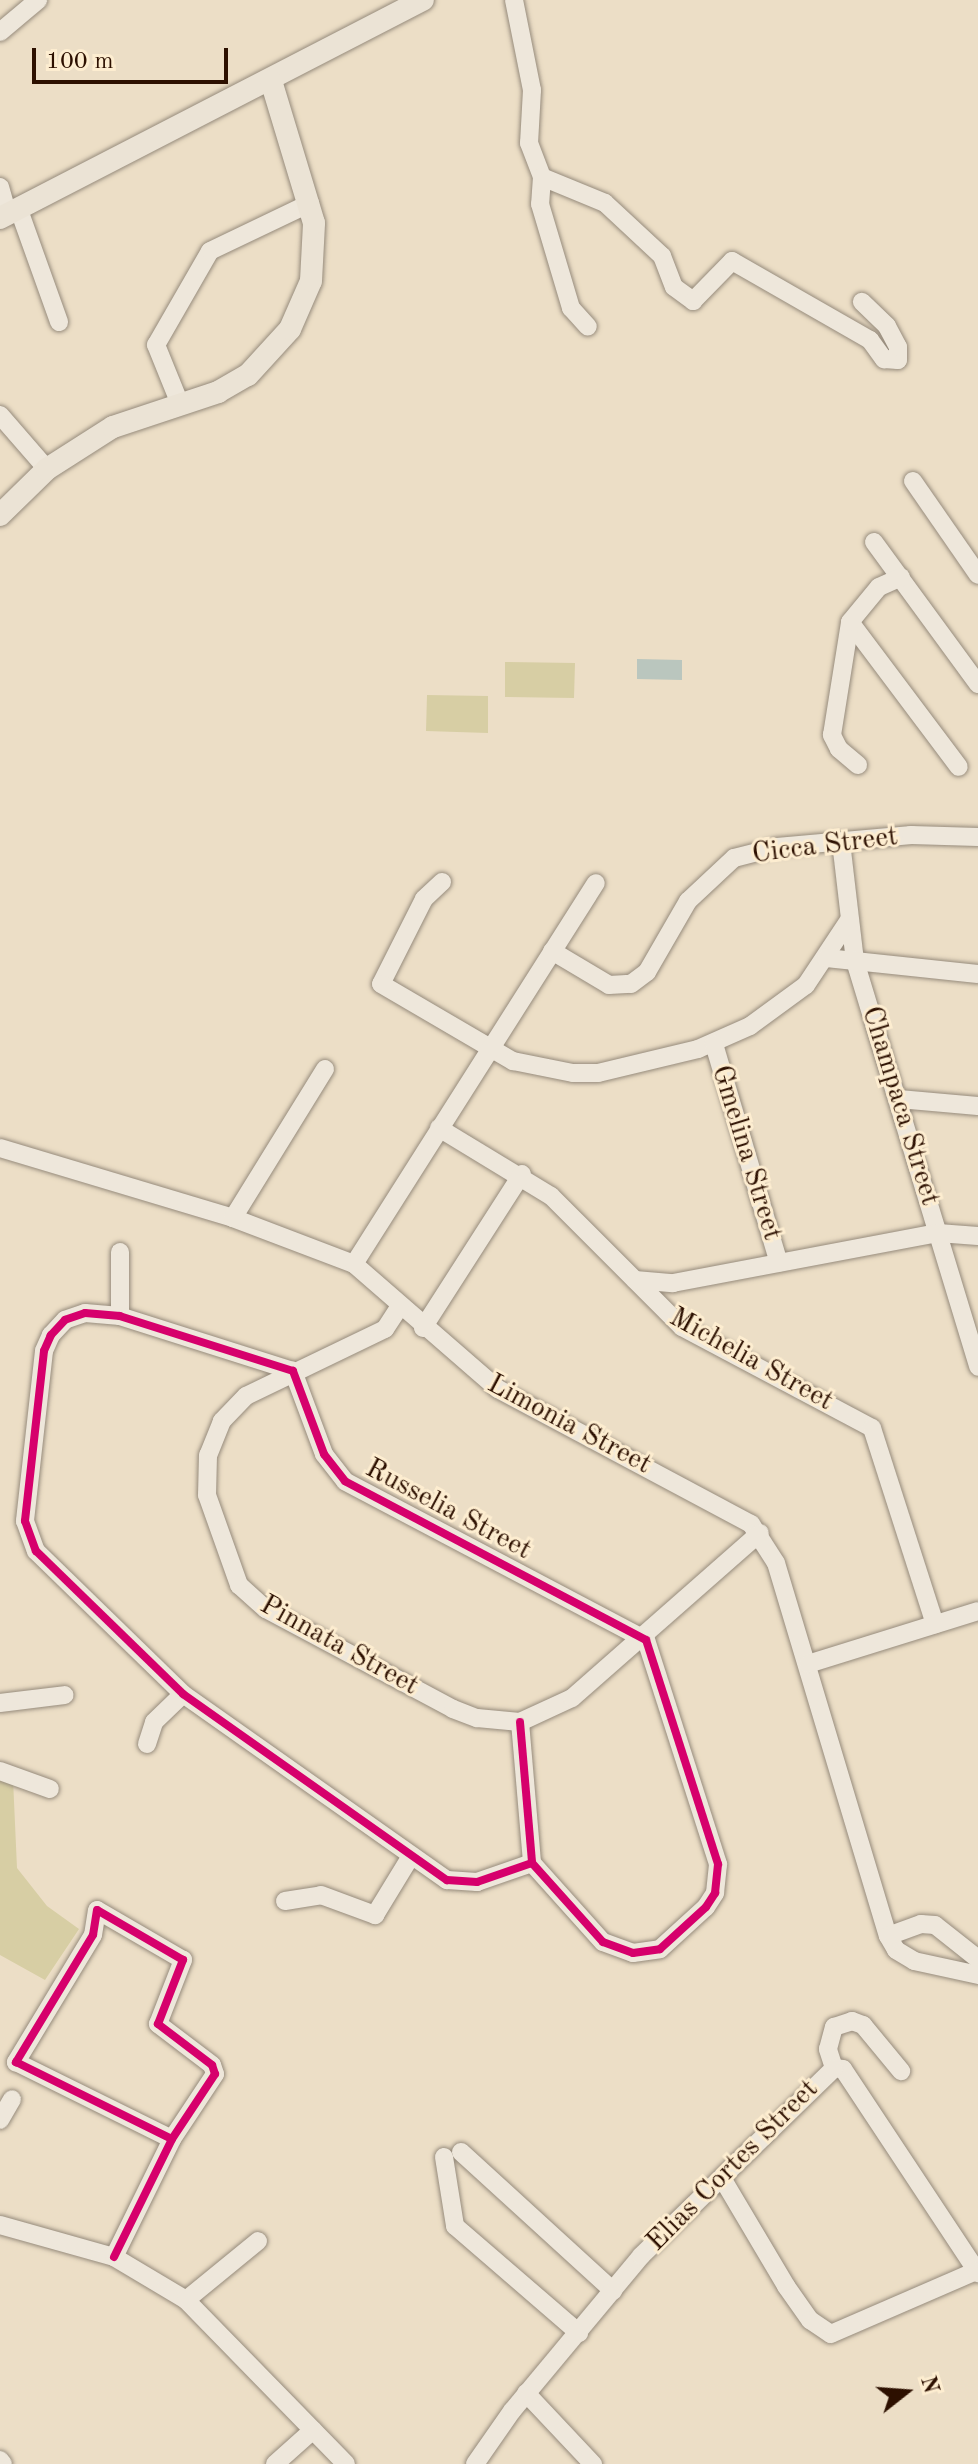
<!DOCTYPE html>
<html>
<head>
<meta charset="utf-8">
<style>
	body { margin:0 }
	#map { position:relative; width:978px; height:2464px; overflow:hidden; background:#ecdec6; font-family:"Old Standard TT",serif }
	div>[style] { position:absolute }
	.green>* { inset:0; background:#d7cea4 }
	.water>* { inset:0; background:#bac6be }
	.roads { filter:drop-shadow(0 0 2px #968b7c) drop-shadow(0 0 2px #968b7c) }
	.minor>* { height:18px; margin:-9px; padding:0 9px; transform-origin:9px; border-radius:9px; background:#eee7db }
	.major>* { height:22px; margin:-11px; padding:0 11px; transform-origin:11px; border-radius:11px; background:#ebe3d5 }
	.cycleway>* { height:8px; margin:-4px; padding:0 4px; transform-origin:4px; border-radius:4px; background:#d6006c }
	span { translate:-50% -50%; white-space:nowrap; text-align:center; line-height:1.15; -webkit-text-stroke:6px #fdedd0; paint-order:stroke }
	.street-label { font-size:28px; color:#2d1000 }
	.north { position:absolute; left:866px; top:2352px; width:80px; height:80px; -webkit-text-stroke:6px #fdedd0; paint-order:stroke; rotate:73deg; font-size:22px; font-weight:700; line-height:32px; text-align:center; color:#2d1000 }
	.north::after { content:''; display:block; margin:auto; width:28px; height:36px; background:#2d1000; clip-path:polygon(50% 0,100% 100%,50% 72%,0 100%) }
	.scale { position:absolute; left:32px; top:48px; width:196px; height:36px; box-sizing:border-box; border:4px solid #2d1000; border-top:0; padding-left:10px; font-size:24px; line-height:28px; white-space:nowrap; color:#2d1000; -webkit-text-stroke:6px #fdedd0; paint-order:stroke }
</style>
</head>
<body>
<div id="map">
	<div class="green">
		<div style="clip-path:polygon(505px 662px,575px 663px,574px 698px,505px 697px)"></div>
		<div style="clip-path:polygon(427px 695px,488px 696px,488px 733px,426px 731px)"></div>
		<div style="clip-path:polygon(13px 1779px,17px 1868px,47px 1906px,79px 1929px,45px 1980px,0 1955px,0 1780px)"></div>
	</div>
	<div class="water">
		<div style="clip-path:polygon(637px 659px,682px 660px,682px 680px,637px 679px)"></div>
	</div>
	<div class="roads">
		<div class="minor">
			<div style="left:514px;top:0;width:92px;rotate:78.7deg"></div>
			<div style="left:532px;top:90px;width:53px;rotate:93.2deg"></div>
			<div style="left:529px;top:143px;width:36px;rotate:69deg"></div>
			<div style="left:542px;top:177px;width:27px;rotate:94deg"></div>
			<div style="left:540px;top:204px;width:109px;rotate:73.4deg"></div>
			<div style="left:571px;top:308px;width:25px;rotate:48deg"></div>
			<div style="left:0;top:32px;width:50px;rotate:-40.1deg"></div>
			<div style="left:542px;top:177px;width:68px;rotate:22.4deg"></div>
			<div style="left:605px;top:203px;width:78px;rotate:42.9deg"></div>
			<div style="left:662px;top:256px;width:33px;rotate:69deg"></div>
			<div style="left:674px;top:287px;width:24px;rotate:36deg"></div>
			<div style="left:693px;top:301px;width:56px;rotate:-45.7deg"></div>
			<div style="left:732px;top:261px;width:159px;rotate:29.8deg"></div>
			<div style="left:870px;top:340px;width:24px;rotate:54deg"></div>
			<div style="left:884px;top:359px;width:14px;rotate:4deg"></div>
			<div style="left:898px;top:360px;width:13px;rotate:-90deg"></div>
			<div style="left:898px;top:347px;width:24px;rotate:-118deg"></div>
			<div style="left:887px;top:326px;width:35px;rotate:-136deg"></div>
			<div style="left:0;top:187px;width:29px;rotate:74deg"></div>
			<div style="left:19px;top:210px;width:119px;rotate:70.3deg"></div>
			<div style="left:180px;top:404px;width:64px;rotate:-112.1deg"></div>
			<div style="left:156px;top:345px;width:108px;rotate:-60.1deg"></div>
			<div style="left:210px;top:251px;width:111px;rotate:-25.6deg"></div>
			<div style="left:0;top:415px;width:72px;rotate:49deg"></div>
			<div style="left:913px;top:481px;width:114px;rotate:55.3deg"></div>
			<div style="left:874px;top:542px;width:176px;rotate:53.8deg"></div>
			<div style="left:850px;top:622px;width:181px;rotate:53.1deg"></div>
			<div style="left:858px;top:765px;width:25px;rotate:-140deg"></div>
			<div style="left:839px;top:749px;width:16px;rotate:-117deg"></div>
			<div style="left:832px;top:735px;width:114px;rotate:-80.9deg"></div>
			<div style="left:850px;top:622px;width:45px;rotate:-50.4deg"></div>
			<div style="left:879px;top:587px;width:24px;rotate:-24deg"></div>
			<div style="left:841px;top:842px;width:120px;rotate:83.3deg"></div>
			<div style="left:855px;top:961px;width:424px;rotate:73.1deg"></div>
			<div style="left:442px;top:882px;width:25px;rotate:137deg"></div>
			<div style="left:424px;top:899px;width:95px;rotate:116.8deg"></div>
			<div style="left:381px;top:984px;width:153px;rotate:30.3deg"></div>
			<div style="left:513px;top:1061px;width:61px;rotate:11.3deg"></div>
			<div style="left:573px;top:1073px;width:25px"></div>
			<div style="left:598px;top:1073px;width:103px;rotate:-13.5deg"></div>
			<div style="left:698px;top:1049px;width:57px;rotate:-23.9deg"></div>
			<div style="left:750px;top:1026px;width:69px;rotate:-36.2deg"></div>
			<div style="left:806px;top:985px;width:78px;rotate:-56.5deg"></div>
			<div style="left:552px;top:951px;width:66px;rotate:30.8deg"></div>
			<div style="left:609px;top:985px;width:22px;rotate:-3deg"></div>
			<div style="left:631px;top:984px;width:20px;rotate:-37deg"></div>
			<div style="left:647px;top:972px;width:82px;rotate:-60deg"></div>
			<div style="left:688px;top:901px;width:63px;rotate:-43.1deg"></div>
			<div style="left:734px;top:858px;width:44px;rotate:-14.3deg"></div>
			<div style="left:777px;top:847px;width:135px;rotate:-5.1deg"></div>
			<div style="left:911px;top:835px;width:67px;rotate:1.7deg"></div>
			<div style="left:826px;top:958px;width:153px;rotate:6deg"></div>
			<div style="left:714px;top:1044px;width:228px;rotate:73.5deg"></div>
			<div style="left:899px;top:1099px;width:79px;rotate:5.1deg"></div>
			<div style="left:439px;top:1128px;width:131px;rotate:31.3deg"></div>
			<div style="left:551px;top:1196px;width:185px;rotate:45deg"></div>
			<div style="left:682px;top:1327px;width:215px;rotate:28deg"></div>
			<div style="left:872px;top:1428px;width:206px;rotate:72.2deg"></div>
			<div style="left:0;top:1148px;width:243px;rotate:16.7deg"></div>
			<div style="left:233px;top:1218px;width:129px;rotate:20.8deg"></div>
			<div style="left:354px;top:1264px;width:191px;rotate:41deg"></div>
			<div style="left:498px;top:1389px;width:287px;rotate:28.1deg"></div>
			<div style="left:751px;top:1524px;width:46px;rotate:57.3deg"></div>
			<div style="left:776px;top:1563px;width:389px;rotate:73.3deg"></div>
			<div style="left:888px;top:1936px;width:16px;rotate:60deg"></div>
			<div style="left:896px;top:1950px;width:21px;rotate:31deg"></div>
			<div style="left:914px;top:1961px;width:66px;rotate:12.3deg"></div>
			<div style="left:233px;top:1218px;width:175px;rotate:-58.3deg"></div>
			<div style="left:120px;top:1252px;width:64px;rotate:90deg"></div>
			<div style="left:354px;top:1264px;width:451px;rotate:-57.6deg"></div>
			<div style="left:635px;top:1280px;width:38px;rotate:5deg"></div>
			<div style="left:673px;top:1283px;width:270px;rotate:-10.7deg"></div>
			<div style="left:938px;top:1233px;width:40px;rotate:4.3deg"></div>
			<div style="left:400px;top:1306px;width:27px;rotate:123deg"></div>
			<div style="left:385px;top:1329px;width:154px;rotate:154.3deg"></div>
			<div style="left:246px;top:1396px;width:35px;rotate:134deg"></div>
			<div style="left:222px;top:1421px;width:37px;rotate:112deg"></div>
			<div style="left:208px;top:1455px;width:40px;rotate:91.4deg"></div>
			<div style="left:207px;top:1495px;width:96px;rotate:70.4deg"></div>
			<div style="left:239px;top:1585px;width:36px;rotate:42deg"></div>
			<div style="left:266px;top:1609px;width:212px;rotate:28.1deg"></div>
			<div style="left:453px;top:1709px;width:26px;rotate:21deg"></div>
			<div style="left:477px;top:1718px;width:43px;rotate:5.3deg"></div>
			<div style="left:520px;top:1722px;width:57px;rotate:-24.8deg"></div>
			<div style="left:572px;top:1698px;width:250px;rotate:-41.3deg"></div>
			<div style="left:423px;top:1328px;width:183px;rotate:-57.3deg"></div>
			<div style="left:808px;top:1664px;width:178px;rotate:-17.3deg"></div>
			<div style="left:0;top:1703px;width:65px;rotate:-7deg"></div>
			<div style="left:520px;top:1722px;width:142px;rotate:85.1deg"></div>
			<div style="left:532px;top:1863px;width:106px;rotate:48.1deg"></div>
			<div style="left:603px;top:1942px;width:32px;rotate:20deg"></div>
			<div style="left:633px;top:1953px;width:27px;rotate:-8deg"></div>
			<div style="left:660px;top:1949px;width:62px;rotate:-42.4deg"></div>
			<div style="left:706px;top:1907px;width:17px;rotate:-57deg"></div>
			<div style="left:715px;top:1893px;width:29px;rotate:-84deg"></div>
			<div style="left:718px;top:1864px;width:235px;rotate:-107.8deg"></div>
			<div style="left:646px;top:1640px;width:340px;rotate:-152.2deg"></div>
			<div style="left:345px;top:1481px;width:34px;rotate:-128deg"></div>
			<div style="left:324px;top:1454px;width:89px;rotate:-110.5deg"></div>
			<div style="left:293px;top:1371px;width:182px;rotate:-162.4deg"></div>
			<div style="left:120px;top:1316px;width:35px;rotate:-175deg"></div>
			<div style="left:85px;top:1313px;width:21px;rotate:161deg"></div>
			<div style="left:65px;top:1320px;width:21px;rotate:133deg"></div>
			<div style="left:51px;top:1335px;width:17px;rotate:114deg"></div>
			<div style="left:44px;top:1351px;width:171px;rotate:96.4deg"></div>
			<div style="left:25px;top:1521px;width:32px;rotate:70deg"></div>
			<div style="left:36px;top:1551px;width:205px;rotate:44.2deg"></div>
			<div style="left:183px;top:1694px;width:323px;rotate:35.2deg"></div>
			<div style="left:447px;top:1880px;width:30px;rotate:4deg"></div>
			<div style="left:477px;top:1882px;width:58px;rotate:-19.1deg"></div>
			<div style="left:147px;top:1744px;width:23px;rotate:-72deg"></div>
			<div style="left:154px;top:1722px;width:40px;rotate:-44deg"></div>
			<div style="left:0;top:1771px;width:53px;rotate:19.8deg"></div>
			<div style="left:285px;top:1901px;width:36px;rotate:-9deg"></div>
			<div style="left:321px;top:1895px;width:58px;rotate:20.3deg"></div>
			<div style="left:375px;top:1915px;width:69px;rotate:-58.6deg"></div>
			<div style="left:888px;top:1936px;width:35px;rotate:-20deg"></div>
			<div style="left:921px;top:1924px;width:14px;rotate:4deg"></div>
			<div style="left:935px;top:1925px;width:55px;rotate:38.3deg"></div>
			<div style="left:834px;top:2068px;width:9px;rotate:6deg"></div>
			<div style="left:843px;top:2069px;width:245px;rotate:56.5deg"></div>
			<div style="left:834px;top:2068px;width:20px;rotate:-108deg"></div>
			<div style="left:828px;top:2049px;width:23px;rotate:-75deg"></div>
			<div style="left:834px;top:2027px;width:19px;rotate:-18deg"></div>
			<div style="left:852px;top:2021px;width:12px;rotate:20deg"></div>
			<div style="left:863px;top:2025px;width:60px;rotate:50.4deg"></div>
			<div style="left:0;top:2120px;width:24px;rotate:-60deg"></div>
			<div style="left:461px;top:2152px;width:206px;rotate:42.4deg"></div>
			<div style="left:444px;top:2157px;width:70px;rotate:80.9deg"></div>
			<div style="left:455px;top:2226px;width:164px;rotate:40.8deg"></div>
			<div style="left:722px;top:2178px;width:126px;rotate:59.3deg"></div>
			<div style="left:786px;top:2286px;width:42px;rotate:54.8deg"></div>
			<div style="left:810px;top:2320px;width:25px;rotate:34deg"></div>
			<div style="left:831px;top:2334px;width:158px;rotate:-23.5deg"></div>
			<div style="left:0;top:2225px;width:118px;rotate:15.7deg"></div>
			<div style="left:114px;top:2257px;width:84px;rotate:30.8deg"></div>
			<div style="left:186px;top:2300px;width:229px;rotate:45.7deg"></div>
			<div style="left:114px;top:2257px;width:131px;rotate:-63.8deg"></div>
			<div style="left:172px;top:2139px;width:78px;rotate:-56.5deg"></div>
			<div style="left:215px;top:2074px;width:9px;rotate:-108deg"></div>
			<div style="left:212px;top:2065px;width:68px;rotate:-142.8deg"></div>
			<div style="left:158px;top:2024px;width:69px;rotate:-68.7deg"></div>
			<div style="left:183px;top:1960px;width:99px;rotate:-149.8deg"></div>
			<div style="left:97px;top:1910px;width:25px;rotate:99deg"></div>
			<div style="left:93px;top:1935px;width:149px;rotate:121.2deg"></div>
			<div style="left:16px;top:2062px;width:174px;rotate:26.3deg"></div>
			<div style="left:186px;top:2300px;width:93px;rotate:-39.3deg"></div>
			<div style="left:526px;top:2393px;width:98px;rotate:46.7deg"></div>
			<div style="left:0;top:2460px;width:5px;rotate:53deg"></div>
			<div style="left:275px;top:2464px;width:51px;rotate:-41.8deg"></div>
			<div style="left:475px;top:2464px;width:65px;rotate:-55.1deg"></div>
			<div style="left:512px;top:2411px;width:202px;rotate:-50.2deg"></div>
			<div style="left:641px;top:2256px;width:269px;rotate:-44.2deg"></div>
		</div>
		<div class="major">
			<div style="left:0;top:218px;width:476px;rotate:-27.3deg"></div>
			<div style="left:0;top:515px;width:66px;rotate:-44.4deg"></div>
			<div style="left:47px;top:469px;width:78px;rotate:-32.5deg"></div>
			<div style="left:113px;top:427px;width:111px;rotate:-18.4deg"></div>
			<div style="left:218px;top:392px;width:34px;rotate:-30deg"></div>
			<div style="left:248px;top:375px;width:62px;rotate:-47.6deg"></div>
			<div style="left:290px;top:329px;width:52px;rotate:-66.4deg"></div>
			<div style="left:311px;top:281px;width:58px;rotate:-87deg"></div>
			<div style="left:314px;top:223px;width:148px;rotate:-106.8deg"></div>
		</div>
	</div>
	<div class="cycleway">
		<div style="left:520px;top:1722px;width:142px;rotate:85.1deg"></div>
		<div style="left:532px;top:1863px;width:106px;rotate:48.1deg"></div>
		<div style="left:603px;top:1942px;width:32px;rotate:20deg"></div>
		<div style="left:633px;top:1953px;width:27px;rotate:-8deg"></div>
		<div style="left:660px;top:1949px;width:62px;rotate:-42.4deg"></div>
		<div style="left:706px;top:1907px;width:17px;rotate:-57deg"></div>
		<div style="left:715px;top:1893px;width:29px;rotate:-84deg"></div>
		<div style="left:718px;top:1864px;width:235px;rotate:-107.8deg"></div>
		<div style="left:646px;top:1640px;width:340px;rotate:-152.2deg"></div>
		<div style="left:345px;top:1481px;width:34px;rotate:-128deg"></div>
		<div style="left:324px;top:1454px;width:89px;rotate:-110.5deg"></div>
		<div style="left:293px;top:1371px;width:182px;rotate:-162.4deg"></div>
		<div style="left:120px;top:1316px;width:35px;rotate:-175deg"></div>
		<div style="left:85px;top:1313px;width:21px;rotate:161deg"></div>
		<div style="left:65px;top:1320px;width:21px;rotate:133deg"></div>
		<div style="left:51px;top:1335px;width:17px;rotate:114deg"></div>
		<div style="left:44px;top:1351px;width:171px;rotate:96.4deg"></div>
		<div style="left:25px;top:1521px;width:32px;rotate:70deg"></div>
		<div style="left:36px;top:1551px;width:205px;rotate:44.2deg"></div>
		<div style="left:183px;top:1694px;width:323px;rotate:35.2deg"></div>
		<div style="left:447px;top:1880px;width:30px;rotate:4deg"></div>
		<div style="left:477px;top:1882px;width:58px;rotate:-19.1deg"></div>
		<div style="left:114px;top:2257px;width:131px;rotate:-63.8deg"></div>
		<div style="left:172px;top:2139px;width:78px;rotate:-56.5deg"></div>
		<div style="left:215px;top:2074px;width:9px;rotate:-108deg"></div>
		<div style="left:212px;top:2065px;width:68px;rotate:-142.8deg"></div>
		<div style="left:158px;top:2024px;width:69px;rotate:-68.7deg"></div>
		<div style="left:183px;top:1960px;width:99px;rotate:-149.8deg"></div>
		<div style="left:97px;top:1910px;width:25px;rotate:99deg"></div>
		<div style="left:93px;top:1935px;width:149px;rotate:121.2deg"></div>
		<div style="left:16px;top:2062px;width:174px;rotate:26.3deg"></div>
	</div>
	<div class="street-label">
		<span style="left:825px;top:846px;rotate:-7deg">Cicca Street</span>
		<span style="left:900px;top:1106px;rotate:73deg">Champaca Street</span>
		<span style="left:746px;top:1153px;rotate:73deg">Gmelina Street</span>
		<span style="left:751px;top:1360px;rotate:29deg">Michelia Street</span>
		<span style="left:569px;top:1425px;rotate:28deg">Limonia Street</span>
		<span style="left:448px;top:1510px;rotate:28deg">Russelia Street</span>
		<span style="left:339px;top:1646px;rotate:29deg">Pinnata Street</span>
		<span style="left:733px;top:2166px;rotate:-45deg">Elias Cortes Street</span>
	</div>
	<div class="north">N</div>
	<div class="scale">100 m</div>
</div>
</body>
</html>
